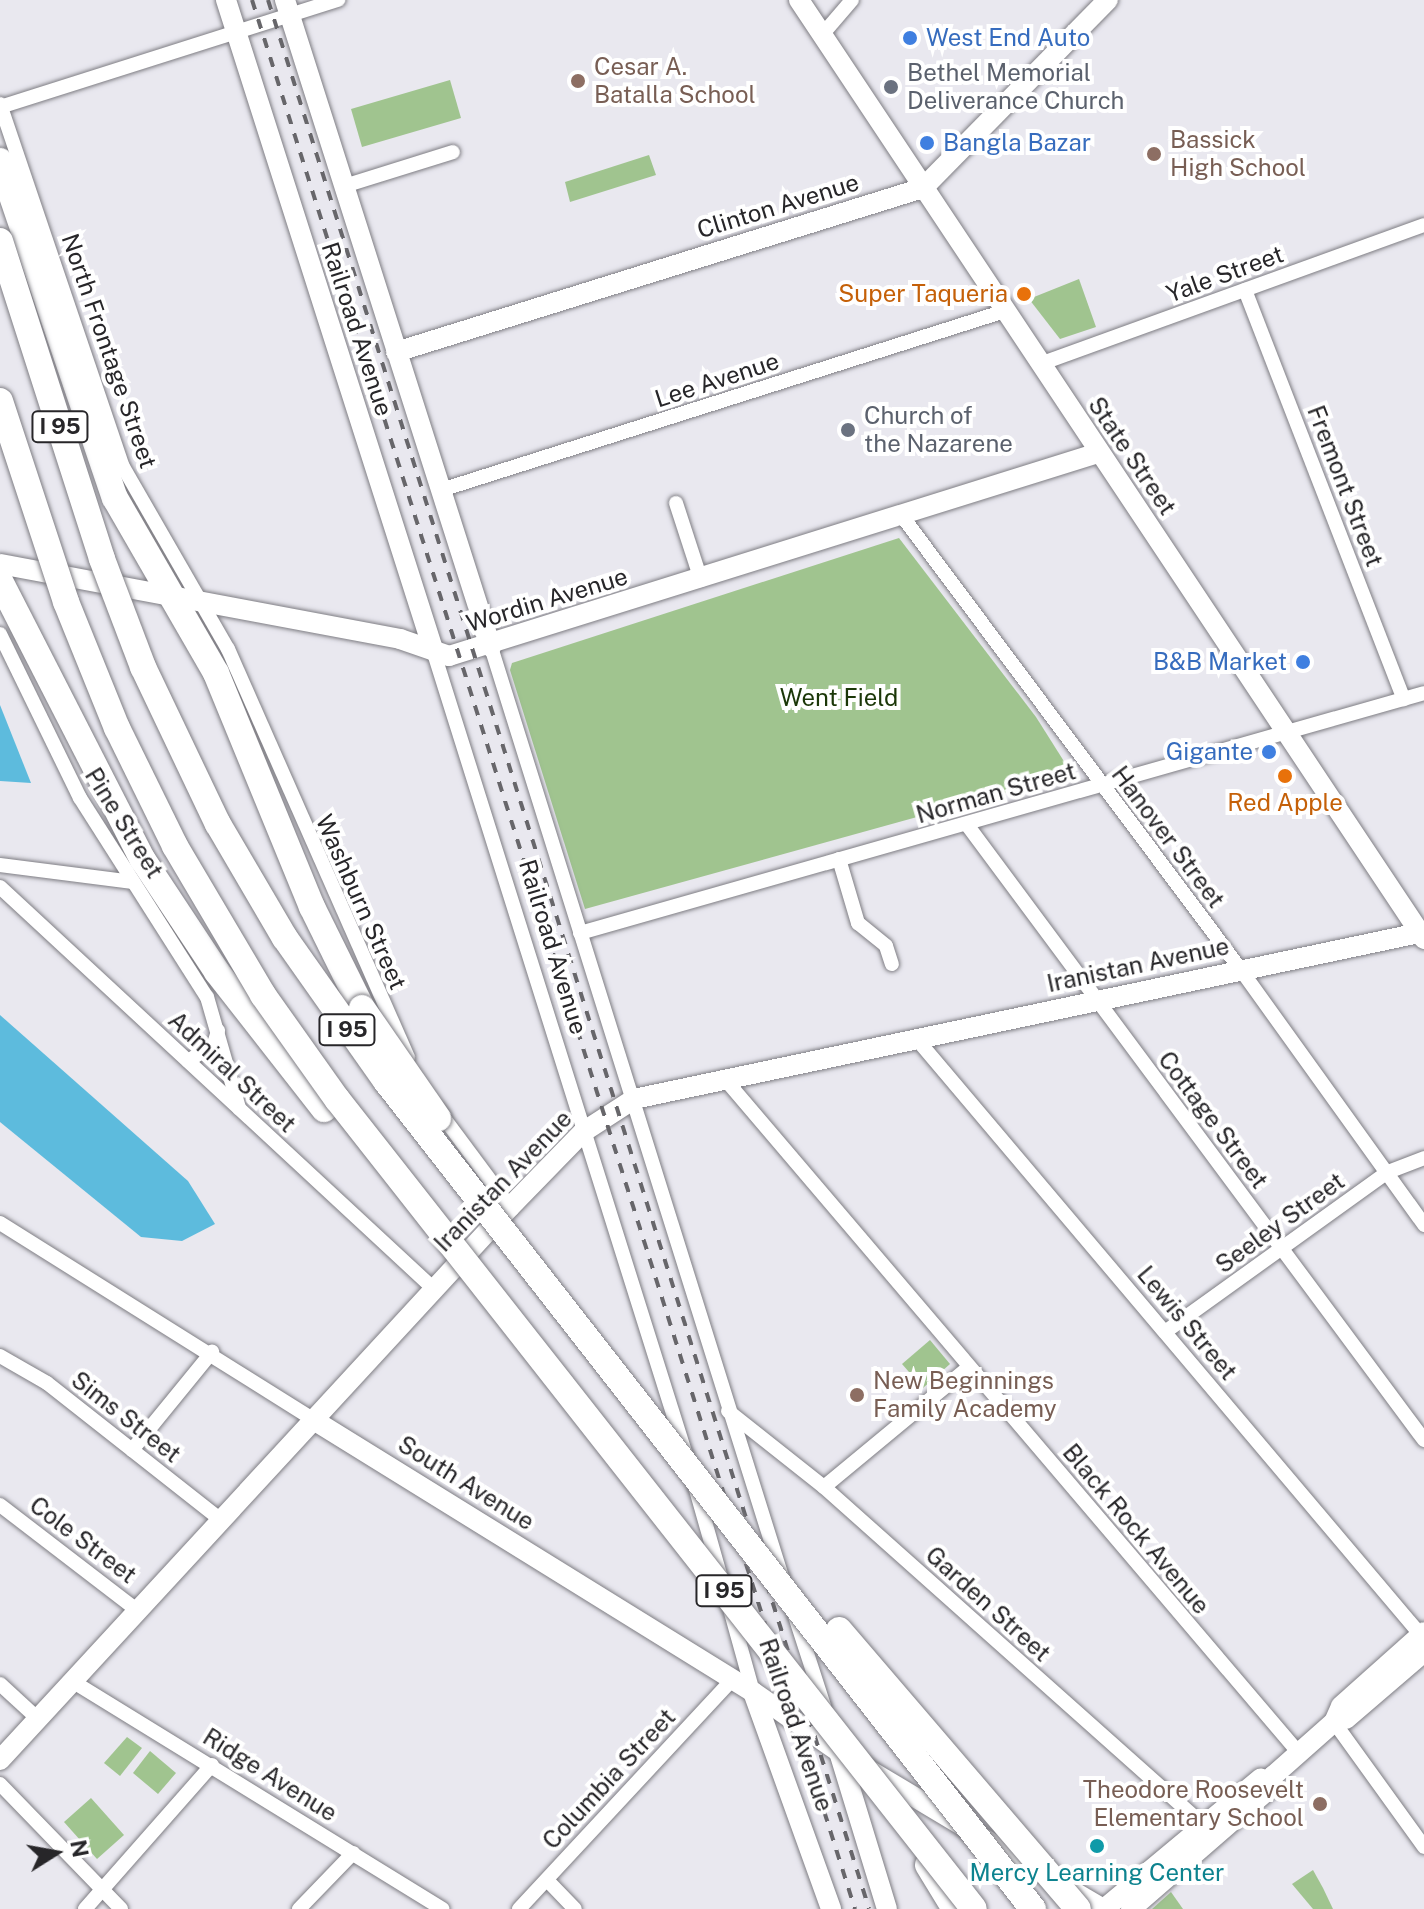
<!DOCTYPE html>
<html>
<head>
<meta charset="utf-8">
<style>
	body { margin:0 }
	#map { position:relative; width:1424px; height:1909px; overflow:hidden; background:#e9e8ef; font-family:"Public Sans",sans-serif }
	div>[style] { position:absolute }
	.green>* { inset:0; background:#a0c48f }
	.water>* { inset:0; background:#5dbbdd }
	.roads { filter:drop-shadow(0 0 2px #7e7d83) drop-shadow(0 0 2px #7e7d83) }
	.street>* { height:14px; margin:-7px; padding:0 7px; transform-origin:7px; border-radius:7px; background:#fff }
	.secondary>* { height:20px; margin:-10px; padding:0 10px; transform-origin:10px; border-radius:10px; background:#fff }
	.highway>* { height:26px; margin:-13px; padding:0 13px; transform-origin:13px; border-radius:13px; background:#fff }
	.rail>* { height:4px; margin-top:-2px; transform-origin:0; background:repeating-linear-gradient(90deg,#67666a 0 10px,transparent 0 20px) }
	.bridges { filter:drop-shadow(0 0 2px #7e7d83) drop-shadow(0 0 2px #7e7d83) }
	.highway-bridge>* { height:26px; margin:-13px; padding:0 13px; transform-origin:13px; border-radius:13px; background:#fff }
	.dots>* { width:22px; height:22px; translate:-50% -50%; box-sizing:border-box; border:4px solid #fff; border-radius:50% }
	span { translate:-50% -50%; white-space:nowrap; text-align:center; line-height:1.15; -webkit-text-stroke:8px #fff; paint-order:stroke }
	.shield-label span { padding:2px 6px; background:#fff; border:2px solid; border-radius:6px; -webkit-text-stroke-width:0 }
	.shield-label { font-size:22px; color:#272629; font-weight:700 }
	.shop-label { font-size:24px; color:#366cbe }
	.left { translate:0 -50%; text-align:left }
	.right { translate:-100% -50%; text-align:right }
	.education-label { font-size:24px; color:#785e54 }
	.worship-label { font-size:24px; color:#5b616d }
	.street-label { font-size:24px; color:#272629 }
	.food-label { font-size:24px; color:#c56008 }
	.park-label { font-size:24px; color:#1b3708 }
	.culture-label { font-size:24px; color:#0d838f }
	.north { position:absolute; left:16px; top:1813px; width:80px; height:80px; -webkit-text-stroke:6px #fff; paint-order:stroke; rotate:79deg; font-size:22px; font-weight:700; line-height:32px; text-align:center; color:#272629 }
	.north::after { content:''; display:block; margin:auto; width:28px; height:36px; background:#272629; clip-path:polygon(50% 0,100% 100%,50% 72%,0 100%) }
</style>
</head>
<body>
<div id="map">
	<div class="green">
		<div style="clip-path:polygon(450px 80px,461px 118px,362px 147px,351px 109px)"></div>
		<div style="clip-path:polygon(649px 155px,656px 175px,570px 202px,565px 182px)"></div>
		<div style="clip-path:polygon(1079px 279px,1096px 327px,1060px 339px,1029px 299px)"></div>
		<div style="clip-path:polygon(899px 538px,1036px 717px,1072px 774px,585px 909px,510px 670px,512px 663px)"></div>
		<div style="clip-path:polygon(930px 1340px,950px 1364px,923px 1388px,902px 1364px)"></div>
		<div style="clip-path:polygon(127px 1737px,142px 1748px,120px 1776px,104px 1763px)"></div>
		<div style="clip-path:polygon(150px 1751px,176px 1773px,158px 1794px,133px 1773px)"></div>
		<div style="clip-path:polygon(91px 1798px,124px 1835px,97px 1859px,64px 1822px)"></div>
		<div style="clip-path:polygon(1313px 1870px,1323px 1888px,1333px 1909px,1313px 1909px,1292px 1884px)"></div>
		<div style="clip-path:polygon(1171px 1892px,1183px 1909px,1152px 1909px)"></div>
	</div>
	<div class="water">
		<div style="clip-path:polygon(0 705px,31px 783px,0 781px)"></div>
		<div style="clip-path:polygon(0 1015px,188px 1181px,215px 1224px,182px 1241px,141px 1237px,0 1122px)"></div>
	</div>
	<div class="roads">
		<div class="street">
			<div style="left:822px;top:35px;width:46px;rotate:-49.4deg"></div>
			<div style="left:0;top:104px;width:381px;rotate:71.3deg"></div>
			<div style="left:122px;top:465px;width:212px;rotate:60.1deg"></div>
			<div style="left:228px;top:649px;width:446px;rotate:66.2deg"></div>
			<div style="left:0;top:107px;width:355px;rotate:-17.6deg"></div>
			<div style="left:344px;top:186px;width:114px;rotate:-17.3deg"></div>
			<div style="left:1245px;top:290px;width:439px;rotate:68.8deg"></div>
			<div style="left:1040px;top:364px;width:408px;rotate:-19.9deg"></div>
			<div style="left:441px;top:490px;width:592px;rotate:-17.61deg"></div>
			<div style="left:676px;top:503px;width:81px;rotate:72deg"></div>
			<div style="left:902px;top:516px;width:567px;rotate:53.25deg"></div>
			<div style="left:1241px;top:970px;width:314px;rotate:54.3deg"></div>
			<div style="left:0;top:634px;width:182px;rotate:64deg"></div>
			<div style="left:80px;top:798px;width:236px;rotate:57.5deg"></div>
			<div style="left:207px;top:997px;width:116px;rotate:73.9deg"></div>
			<div style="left:432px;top:647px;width:847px;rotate:72.55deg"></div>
			<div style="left:491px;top:647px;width:974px;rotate:72.62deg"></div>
			<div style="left:968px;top:826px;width:765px;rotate:53.4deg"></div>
			<div style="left:839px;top:859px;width:67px;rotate:73.5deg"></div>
			<div style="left:858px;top:923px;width:36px;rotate:39deg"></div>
			<div style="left:886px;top:946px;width:19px;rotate:72deg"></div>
			<div style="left:0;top:865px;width:134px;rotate:7.3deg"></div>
			<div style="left:0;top:887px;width:592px;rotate:42.81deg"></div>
			<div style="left:580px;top:933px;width:877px;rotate:-15.87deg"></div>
			<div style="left:915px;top:1037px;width:788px;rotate:49.78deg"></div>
			<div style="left:188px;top:1061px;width:31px;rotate:-33deg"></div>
			<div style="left:214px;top:1044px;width:14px;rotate:-73deg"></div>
			<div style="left:724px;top:1078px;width:885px;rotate:49.58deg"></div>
			<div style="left:438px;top:1110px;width:121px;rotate:53.4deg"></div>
			<div style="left:0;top:1223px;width:368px;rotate:32.1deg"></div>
			<div style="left:1165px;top:1332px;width:274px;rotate:-35.7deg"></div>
			<div style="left:1388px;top:1172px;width:39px;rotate:-21deg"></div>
			<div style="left:0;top:1356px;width:54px;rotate:29.9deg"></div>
			<div style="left:47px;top:1383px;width:221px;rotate:38.2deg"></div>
			<div style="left:728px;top:1411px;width:122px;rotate:38.4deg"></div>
			<div style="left:824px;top:1487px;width:516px;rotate:41.7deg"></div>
			<div style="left:132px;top:1450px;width:127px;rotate:-50.8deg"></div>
			<div style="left:695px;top:1486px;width:96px;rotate:74.2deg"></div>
			<div style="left:824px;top:1487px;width:188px;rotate:-39.6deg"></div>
			<div style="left:0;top:1505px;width:174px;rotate:37.5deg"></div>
			<div style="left:730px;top:1609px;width:86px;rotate:74.5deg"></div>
			<div style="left:795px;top:1616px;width:95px;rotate:72.1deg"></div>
			<div style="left:72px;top:1681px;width:435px;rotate:31.6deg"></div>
			<div style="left:0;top:1684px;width:52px;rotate:42.6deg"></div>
			<div style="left:1334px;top:1722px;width:154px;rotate:54.2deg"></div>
			<div style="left:0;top:1784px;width:174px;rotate:45.9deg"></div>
			<div style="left:547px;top:1880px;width:40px;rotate:46deg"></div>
			<div style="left:85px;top:1909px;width:192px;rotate:-48.6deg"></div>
			<div style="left:299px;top:1909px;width:78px;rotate:-46deg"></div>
			<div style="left:519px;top:1909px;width:313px;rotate:-47.1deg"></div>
		</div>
		<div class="secondary">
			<div style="left:226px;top:0;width:678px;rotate:72.31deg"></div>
			<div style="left:285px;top:0;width:679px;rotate:72.34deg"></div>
			<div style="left:799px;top:0;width:1128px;rotate:56.35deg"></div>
			<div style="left:396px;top:352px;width:552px;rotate:-17.29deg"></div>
			<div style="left:923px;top:188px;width:264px;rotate:-45.5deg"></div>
			<div style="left:0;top:564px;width:407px;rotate:10.6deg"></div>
			<div style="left:400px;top:639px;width:52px;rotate:19.1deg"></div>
			<div style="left:449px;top:656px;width:680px;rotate:-17.37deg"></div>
			<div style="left:312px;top:1419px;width:519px;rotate:31.76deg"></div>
			<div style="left:753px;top:1692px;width:105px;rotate:34.9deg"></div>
			<div style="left:839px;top:1752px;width:233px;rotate:30.8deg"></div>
			<div style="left:753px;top:1692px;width:231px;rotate:70.2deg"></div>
			<div style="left:1346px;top:1719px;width:103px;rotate:-40.7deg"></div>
			<div style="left:839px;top:1752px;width:164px;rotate:73deg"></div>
			<div style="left:0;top:1760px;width:752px;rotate:-47.32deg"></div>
			<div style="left:510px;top:1207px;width:105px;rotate:-45.8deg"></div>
			<div style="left:583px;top:1132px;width:61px;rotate:-32.9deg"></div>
			<div style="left:634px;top:1099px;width:807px;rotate:-11.94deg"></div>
			<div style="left:1066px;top:1887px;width:43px;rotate:30.7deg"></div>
			<div style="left:1104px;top:1909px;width:204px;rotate:-39.8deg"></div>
			<div style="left:1131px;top:1909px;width:183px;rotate:-41deg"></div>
			<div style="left:1269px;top:1789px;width:14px;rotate:-73deg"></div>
			<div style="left:1273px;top:1776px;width:81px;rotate:-41.5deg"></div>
			<div style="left:1334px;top:1722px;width:17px;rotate:-66deg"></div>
			<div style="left:1341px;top:1706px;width:111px;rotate:-41.7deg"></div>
		</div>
		<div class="highway">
			<div style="left:0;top:161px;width:356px;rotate:71.2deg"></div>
			<div style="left:115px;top:498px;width:202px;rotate:60deg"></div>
			<div style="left:216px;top:673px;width:253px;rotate:67.7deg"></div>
			<div style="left:312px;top:907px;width:113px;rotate:63.7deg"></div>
			<div style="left:0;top:581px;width:314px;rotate:62.9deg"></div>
			<div style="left:143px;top:860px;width:134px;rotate:56.5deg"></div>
			<div style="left:217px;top:972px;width:174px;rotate:52deg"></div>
			<div style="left:928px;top:1865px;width:52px;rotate:58.5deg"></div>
		</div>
	</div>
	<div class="rail">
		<div style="left:252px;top:0;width:2002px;rotate:72.47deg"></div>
		<div style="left:268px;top:0;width:2001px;rotate:72.52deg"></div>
	</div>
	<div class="bridges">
		<div class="highway-bridge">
			<div style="left:0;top:241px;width:334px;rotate:72.2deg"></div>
			<div style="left:102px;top:559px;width:116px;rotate:69.2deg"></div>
			<div style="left:143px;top:667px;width:174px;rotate:64.5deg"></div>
			<div style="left:218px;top:824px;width:132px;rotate:59.6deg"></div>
			<div style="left:285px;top:938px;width:175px;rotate:54.8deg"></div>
			<div style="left:386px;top:1081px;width:1051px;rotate:52deg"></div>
			<div style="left:0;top:401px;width:212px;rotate:71.8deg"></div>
			<div style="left:66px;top:602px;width:136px;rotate:68deg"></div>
			<div style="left:117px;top:728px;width:131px;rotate:63.8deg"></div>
			<div style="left:175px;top:846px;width:173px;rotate:59.4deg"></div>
			<div style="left:263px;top:995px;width:128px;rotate:54.6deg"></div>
			<div style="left:337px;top:1099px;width:1030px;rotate:51.82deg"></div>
			<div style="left:362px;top:1008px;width:134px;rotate:55.4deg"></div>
			<div style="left:839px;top:1630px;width:367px;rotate:49.4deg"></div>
		</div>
	</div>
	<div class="dots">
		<div style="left:910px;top:38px;background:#3f7fe0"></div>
		<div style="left:578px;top:81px;background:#8d6e63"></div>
		<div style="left:891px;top:87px;background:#6b7280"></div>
		<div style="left:927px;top:143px;background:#3f7fe0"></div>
		<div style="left:1154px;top:154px;background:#8d6e63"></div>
		<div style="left:1024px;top:294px;background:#e8710a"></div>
		<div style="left:848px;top:430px;background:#6b7280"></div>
		<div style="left:1303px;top:662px;background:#3f7fe0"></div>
		<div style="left:1269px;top:752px;background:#3f7fe0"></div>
		<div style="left:1285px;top:776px;background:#e8710a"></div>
		<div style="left:857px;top:1395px;background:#8d6e63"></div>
		<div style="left:1320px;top:1804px;background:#8d6e63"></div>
		<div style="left:1097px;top:1846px;background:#0f9aa8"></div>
	</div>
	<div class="shield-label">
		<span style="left:60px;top:427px">I 95</span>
		<span style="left:347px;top:1030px">I 95</span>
		<span style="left:724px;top:1591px">I 95</span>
	</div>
	<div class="shop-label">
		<span class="left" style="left:926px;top:38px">West End Auto</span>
		<span class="left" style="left:943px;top:143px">Bangla Bazar</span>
		<span class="right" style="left:1287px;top:662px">B&amp;B Market</span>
		<span class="right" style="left:1253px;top:752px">Gigante</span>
	</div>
	<div class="education-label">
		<span class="left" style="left:594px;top:81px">Cesar A.<br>Batalla School</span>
		<span class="left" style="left:1170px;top:154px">Bassick<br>High School</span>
		<span class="left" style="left:873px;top:1395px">New Beginnings<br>Family Academy</span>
		<span class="right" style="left:1304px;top:1804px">Theodore Roosevelt<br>Elementary School</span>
	</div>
	<div class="worship-label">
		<span class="left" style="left:907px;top:87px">Bethel Memorial<br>Deliverance Church</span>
		<span class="left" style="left:864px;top:430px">Church of<br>the Nazarene</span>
	</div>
	<div class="street-label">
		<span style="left:778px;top:206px;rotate:-17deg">Clinton Avenue</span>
		<span style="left:1225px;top:274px;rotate:-20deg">Yale Street</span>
		<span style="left:357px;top:329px;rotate:72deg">Railroad Avenue</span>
		<span style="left:109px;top:351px;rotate:71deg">North Frontage Street</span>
		<span style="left:717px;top:380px;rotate:-18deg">Lee Avenue</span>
		<span style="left:1132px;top:456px;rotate:56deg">State Street</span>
		<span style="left:1345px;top:486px;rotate:69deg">Fremont Street</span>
		<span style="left:547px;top:600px;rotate:-17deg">Wordin Avenue</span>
		<span style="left:996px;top:793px;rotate:-16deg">Norman Street</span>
		<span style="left:124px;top:823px;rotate:58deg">Pine Street</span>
		<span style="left:1168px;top:837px;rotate:53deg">Hanover Street</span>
		<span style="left:361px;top:902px;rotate:66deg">Washburn Street</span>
		<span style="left:553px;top:947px;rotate:73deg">Railroad Avenue</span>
		<span style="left:1138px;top:965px;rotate:-12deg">Iranistan Avenue</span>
		<span style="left:232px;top:1072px;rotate:43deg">Admiral Street</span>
		<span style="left:1213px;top:1120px;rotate:53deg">Cottage Street</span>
		<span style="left:503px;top:1181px;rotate:-46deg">Iranistan Avenue</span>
		<span style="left:1280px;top:1223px;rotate:-36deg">Seeley Street</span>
		<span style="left:1187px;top:1323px;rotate:50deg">Lewis Street</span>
		<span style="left:126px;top:1417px;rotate:38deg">Sims Street</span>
		<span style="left:466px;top:1483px;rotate:32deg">South Avenue</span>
		<span style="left:1136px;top:1529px;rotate:50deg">Black Rock Avenue</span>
		<span style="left:83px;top:1540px;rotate:37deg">Cole Street</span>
		<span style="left:988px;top:1604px;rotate:42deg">Garden Street</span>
		<span style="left:796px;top:1725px;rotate:71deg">Railroad Avenue</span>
		<span style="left:270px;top:1775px;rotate:32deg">Ridge Avenue</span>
		<span style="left:609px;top:1779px;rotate:-47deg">Columbia Street</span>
	</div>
	<div class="food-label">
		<span class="right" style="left:1008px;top:294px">Super Taqueria</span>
		<span style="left:1285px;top:803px">Red Apple</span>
	</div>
	<div class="park-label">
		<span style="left:839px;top:698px">Went Field</span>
	</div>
	<div class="culture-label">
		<span style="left:1097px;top:1873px">Mercy Learning Center</span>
	</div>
	<div class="north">N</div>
</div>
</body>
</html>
